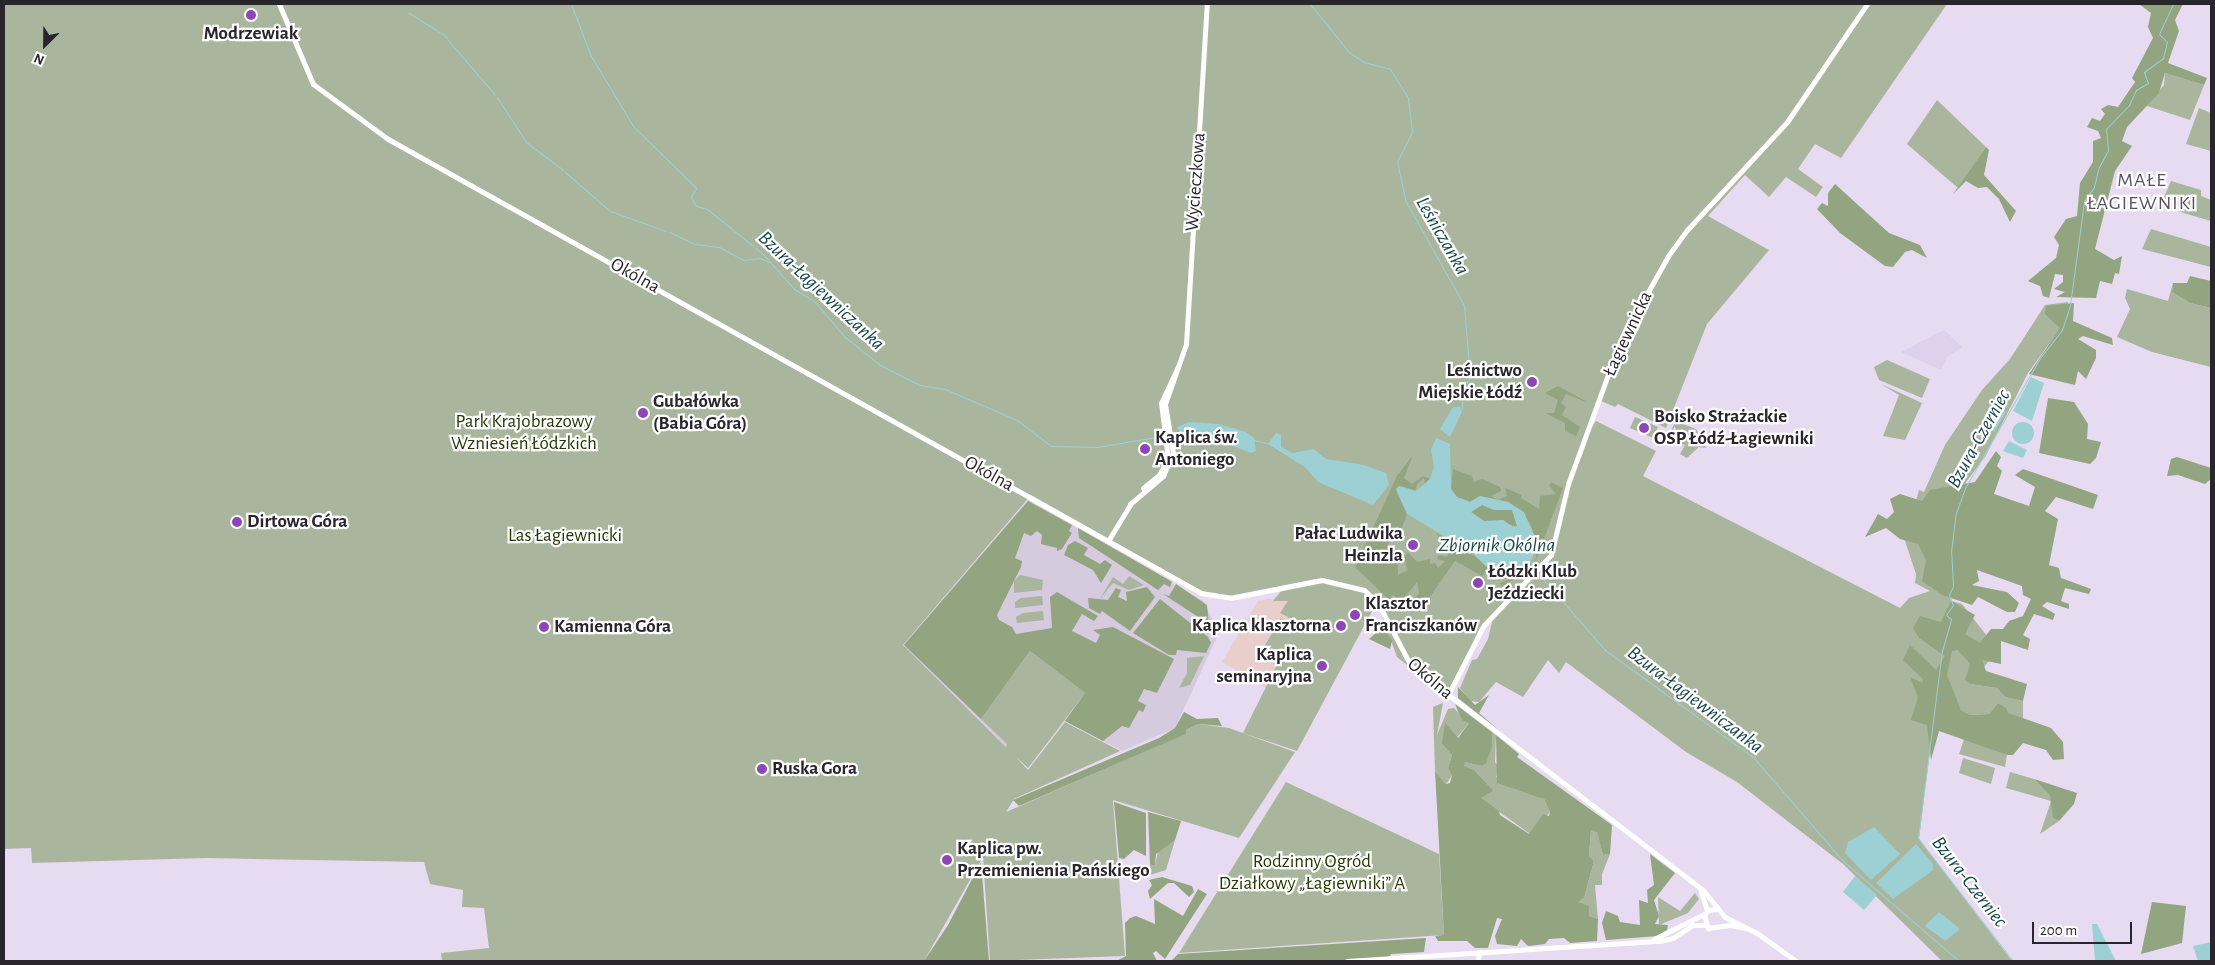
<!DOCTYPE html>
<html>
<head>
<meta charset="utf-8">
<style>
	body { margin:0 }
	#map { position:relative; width:2215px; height:965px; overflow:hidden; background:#e6dbf0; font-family:"Alegreya Sans",sans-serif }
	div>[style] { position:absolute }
	.built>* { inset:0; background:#dfd0ec }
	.education>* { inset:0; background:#e9cfcb }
	.medical>* { inset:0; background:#d6cade }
	.green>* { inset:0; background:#a9b69d }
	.forest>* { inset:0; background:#92a480 }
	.water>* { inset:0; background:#9cd0d4 }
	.round { border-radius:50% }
	.stream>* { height:1px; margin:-0.5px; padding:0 0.5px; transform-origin:0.5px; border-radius:0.5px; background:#9cd0d4 }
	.secondary>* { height:5px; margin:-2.5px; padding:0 2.5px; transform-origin:2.5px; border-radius:2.5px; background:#fff }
	.dots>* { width:14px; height:14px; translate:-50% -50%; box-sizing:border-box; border:2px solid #fff; border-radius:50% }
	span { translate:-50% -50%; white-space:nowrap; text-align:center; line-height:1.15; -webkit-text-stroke:4.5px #fff; paint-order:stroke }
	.poi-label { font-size:19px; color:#29252d; font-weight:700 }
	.right { translate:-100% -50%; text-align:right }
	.left { translate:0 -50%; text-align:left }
	.street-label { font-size:19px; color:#29252d }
	.park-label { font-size:19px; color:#243a01 }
	.neighbourhood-label { font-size:20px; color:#5b5163; letter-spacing:1px }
	.water-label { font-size:20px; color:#18474a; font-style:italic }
	.frame { position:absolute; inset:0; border:5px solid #29252d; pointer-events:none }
	.north { position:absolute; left:20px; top:20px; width:50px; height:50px; -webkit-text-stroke:4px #fff; paint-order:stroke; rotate:203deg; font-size:14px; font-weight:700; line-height:20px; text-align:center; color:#29252d }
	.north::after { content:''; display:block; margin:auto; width:18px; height:22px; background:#29252d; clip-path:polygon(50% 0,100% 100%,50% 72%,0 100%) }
	.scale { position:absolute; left:2032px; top:922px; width:100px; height:22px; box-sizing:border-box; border:2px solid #29252d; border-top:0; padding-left:6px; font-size:15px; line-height:18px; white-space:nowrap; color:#29252d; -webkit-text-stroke:4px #fff; paint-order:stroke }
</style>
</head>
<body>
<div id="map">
	<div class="built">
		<div style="clip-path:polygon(1944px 330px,1962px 347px,1947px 357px,1941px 370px,1901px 352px)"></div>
	</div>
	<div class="education">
		<div style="clip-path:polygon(1269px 599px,1288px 601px,1299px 622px,1266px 688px,1222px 662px,1258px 601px)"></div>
	</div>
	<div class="medical">
		<div style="clip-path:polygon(1028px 500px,1203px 601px,1215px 624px,1223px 624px,1175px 728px,1122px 751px,1065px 721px,1028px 768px,903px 645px)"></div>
	</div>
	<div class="green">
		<div style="clip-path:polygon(4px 4px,1947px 4px,1841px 158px,1815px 144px,1798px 169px,1823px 187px,1816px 197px,1786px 177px,1769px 197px,1745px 175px,1708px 216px,1769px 250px,1707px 324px,1666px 428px,1618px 404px,1615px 407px,1601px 401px,1590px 430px,1596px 421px,1656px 451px,1643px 476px,1900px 608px,1909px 598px,1930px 591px,1915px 583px,1916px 574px,1905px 541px,1919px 490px,1924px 492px,1945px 445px,1982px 390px,2010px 359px,2045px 305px,2068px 302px,2067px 319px,2028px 373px,1985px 457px,1966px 482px,1951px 597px,1952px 601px,1962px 604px,1998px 650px,1970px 684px,1997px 688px,2005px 697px,2023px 701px,2023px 719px,2007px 713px,1998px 703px,1989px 714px,1970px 715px,1961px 710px,1952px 691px,1929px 758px,1919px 839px,2012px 961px,1942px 961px,1843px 864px,1737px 782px,1686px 752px,1566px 662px,1559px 673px,1548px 660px,1523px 697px,1496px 682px,1479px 702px,1470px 701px,1460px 688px,1472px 660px,1477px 659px,1488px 639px,1493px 618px,1480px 627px,1449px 699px,1397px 657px,1377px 602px,1297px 751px,1243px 733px,1293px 633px,1278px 662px,1261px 652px,1281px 618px,1297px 625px,1299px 623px,1280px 613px,1288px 601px,1273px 601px,1282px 590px,1321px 578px,1229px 596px,1207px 594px,1031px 495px,903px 645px,1006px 747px,1007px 744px,981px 719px,1030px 651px,1085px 693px,1028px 768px,1016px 757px,1028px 770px,1065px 722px,1120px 751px,1014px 799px,1006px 812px,1185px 734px,1186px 730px,1198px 724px,1229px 728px,1295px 752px,1239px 838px,1113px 800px,1125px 956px,990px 961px,983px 857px,924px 961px,442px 961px,441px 953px,489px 948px,484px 908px,462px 907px,463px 890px,430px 884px,424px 862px,206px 858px,32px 863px,31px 848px,4px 849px)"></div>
		<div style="clip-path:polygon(2165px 73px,2204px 85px,2190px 120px,2147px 106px,2164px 85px)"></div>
		<div style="clip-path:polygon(1937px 100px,1986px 147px,1958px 188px,1907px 144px)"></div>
		<div style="clip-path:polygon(2199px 108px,2211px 113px,2211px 151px,2186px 144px)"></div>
		<div style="clip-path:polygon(2171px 181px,2201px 190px,2201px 196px,2211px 200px,2211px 221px,2160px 206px)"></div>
		<div style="clip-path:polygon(2151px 229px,2211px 247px,2211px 267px,2142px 249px)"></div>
		<div style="clip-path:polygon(2173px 283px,2172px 292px,2190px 303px,2211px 308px,2211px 367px,2152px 352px,2117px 337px,2130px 309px,2125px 298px,2127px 289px,2168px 301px)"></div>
		<div style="clip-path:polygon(1887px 360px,1930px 379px,1922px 398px,1879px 380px,1874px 367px)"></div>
		<div style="clip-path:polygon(1881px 384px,1922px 403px,1905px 440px,1883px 436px,1899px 395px)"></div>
		<div style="clip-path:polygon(1635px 417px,1658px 427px,1653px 438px,1630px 428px)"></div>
		<div style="clip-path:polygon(1675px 421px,1696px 429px,1706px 448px,1699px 447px,1687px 458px,1680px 454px,1684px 447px,1678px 444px,1687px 447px,1676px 440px,1681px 441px,1683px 429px,1676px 432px,1675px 426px,1669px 437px)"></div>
		<div style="clip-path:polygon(1020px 575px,1043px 580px,1042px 590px,1014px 593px,1014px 581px)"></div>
		<div style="clip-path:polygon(1129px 576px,1144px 585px,1129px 590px,1113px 583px,1100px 599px,1113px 577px,1123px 584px)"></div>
		<div style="clip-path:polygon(1042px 596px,1043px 605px,1015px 608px,1015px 602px,1021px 598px)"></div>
		<div style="clip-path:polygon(1043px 611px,1044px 620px,1017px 623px,1016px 617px,1023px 613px)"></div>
		<div style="clip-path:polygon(1204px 656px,1190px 685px,1179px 688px,1187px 673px,1187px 658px)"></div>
		<div style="clip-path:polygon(1443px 703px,1437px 735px,1448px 709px,1454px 708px,1469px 723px,1449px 747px,1452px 755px,1448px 768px,1452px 776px,1446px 784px,1435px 771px,1433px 707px)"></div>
		<div style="clip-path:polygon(1492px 732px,1496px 735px,1495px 762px,1500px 769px,1496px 777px,1544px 799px,1550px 812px,1530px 834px,1480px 798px,1494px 791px,1474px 770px,1463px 766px,1465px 762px,1482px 766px,1492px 747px)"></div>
		<div style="clip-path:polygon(1964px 739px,2007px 755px,2005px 767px,1959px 754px)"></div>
		<div style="clip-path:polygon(1963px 758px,1995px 768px,1991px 784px,1959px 773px)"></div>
		<div style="clip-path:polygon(2010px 772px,2034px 779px,2050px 796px,2054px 807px,2053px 818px,2059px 821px,2040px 834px,2051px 801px,2006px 788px)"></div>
		<div style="clip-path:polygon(1286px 782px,1439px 854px,1444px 935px,1179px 953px)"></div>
		<div style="clip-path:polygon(1591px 830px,1597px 831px,1603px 855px,1610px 854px,1602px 874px,1602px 885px,1595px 885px,1598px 919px,1589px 916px,1578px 902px,1584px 898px,1594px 861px,1589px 856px)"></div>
		<div style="clip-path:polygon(1175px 840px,1166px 870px,1150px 875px,1150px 864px,1155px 866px,1158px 851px)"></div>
		<div style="clip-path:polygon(1695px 893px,1699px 899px,1688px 913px,1659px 925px,1658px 897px,1680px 911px)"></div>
	</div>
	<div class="forest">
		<div style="clip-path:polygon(2139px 4px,2189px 4px,2183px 4px,2175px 20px,2179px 31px,2168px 63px,2207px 78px,2204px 85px,2165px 73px,2159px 93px,2127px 127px,2122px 141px,2132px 146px,2115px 171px,2095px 249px,2114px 260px,2122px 256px,2119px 274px,2115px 273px,2112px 284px,2100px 281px,2096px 298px,2056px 297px,2065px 292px,2054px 289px,2063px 282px,2063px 275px,2055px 274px,2049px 298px,2043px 296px,2040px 286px,2028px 281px,2056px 258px,2059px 245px,2054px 237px,2066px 219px,2077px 216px,2080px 183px,2093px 162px,2093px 141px,2101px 138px,2098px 131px,2087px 127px,2092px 118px,2100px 121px,2105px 114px,2101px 109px,2108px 105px,2118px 107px,2135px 82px,2132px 78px,2153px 38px,2148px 27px,2151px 13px)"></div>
		<div style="clip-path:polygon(1986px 147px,1989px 150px,1984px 175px,2016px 211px,2010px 222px,1999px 199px,1987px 187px,1978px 188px,1966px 181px,1953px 194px)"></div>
		<div style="clip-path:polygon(1835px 184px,1889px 233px,1920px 245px,1927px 258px,1912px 250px,1905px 252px,1893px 267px,1885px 266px,1840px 233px,1817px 209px,1822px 203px,1828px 206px,1828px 193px)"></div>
		<div style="clip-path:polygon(2190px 276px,2211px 281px,2211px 308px,2190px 303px,2172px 292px,2173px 283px,2187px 283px)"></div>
		<div style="clip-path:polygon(2074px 303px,2073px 321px,2112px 338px,2113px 345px,2083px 336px,2078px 339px,2096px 350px,2096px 358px,2086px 379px,2078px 371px,2075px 385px,2029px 374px,2060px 328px,2045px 314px,2046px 306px)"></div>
		<div style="clip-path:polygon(1558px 386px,1589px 403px,1566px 394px,1561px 403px,1566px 407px,1562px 415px,1580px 427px,1576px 436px,1565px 431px,1565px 423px,1545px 413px,1554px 413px,1558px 400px,1545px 393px)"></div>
		<div style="clip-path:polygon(2048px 398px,2074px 402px,2088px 424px,2087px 439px,2101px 442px,2096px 458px,2090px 464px,2039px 453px)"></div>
		<div style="clip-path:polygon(1996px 451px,2001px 457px,1997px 466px,2002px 471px,1994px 494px,2029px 506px,2035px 487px,2015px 475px,2023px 469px,2098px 495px,2093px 509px,2056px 497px,2045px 511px,2058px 519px,2049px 565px,2059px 568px,2061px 578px,2091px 589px,2089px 594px,2065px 588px,2061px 601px,2069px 604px,2069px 609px,2047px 602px,2042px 606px,2055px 614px,2053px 620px,2034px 614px,2023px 635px,2030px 639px,2028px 650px,2001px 641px,2001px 664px,1982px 660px,1986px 671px,2027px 684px,2023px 701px,2005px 697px,1997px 688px,1970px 684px,1965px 680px,1970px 664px,1958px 650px,1952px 651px,1947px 675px,1961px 710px,1970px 715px,1989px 714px,1998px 703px,2006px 708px,2008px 713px,2051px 728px,2063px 742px,2064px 759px,2053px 760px,2046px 750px,2023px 743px,2013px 755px,2007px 755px,1939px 731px,1931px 760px,1927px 725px,1911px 720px,1918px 697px,1910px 677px,1922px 683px,1923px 679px,1903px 660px,1910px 645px,1936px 670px,1945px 656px,1919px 638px,1913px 628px,1917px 621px,1920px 616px,1941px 622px,1951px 601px,1975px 615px,1965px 634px,1980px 643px,1991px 629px,2003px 629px,2009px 621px,2023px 616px,2031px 599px,2023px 595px,2022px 586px,1977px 570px,1979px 581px,1972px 585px,2007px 592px,2019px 603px,2015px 612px,2007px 612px,1978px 597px,1972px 605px,1942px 595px,1922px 581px,1926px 560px,1918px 544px,1900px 539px,1886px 528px,1865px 537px,1878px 514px,1887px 519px,1894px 512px,1890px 499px,1900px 494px,1922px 501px,1930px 490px,1975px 482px)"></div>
		<div style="clip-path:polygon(1413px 455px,1404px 478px,1412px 484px,1423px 476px,1430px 479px,1425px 485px,1424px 478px,1417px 484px,1415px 491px,1401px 486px,1397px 493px,1407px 514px,1401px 530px,1394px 530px,1387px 548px,1397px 550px,1398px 575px,1408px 570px,1404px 558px,1408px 552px,1417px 562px,1430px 559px,1430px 564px,1435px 563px,1438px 568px,1445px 561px,1437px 559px,1439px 555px,1447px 557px,1449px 551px,1436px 533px,1471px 552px,1489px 569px,1482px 576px,1455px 561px,1427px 601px,1405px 610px,1419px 593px,1417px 582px,1402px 601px,1393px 595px,1389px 600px,1355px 567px,1397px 476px)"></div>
		<div style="clip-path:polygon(2177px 457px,2211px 468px,2211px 479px,2205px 484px,2178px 475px,2167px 476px,2171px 459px)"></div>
		<div style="clip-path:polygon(1453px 469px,1472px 476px,1474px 482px,1482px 479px,1500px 487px,1501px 491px,1491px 496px,1498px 500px,1507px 496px,1505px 488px,1522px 495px,1521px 498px,1539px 509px,1540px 496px,1556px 494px,1549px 486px,1551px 482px,1563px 488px,1535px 563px,1538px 544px,1529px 522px,1508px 502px,1480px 496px,1470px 502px,1457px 497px,1451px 489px)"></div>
		<div style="clip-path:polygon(1028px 501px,1072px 525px,1069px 531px,1072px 533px,1062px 549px,1057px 551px,1057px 548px,1041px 544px,1042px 535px,1037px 531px,1031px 536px,1024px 533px,1015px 558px,1022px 561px,1021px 567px,997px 615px,999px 620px,1012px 627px,1016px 634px,1052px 628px,1050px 597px,1057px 592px,1098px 616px,1094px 621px,1082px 614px,1072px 631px,1096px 643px,1100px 635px,1093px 630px,1113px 627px,1174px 659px,1157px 693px,1144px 689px,1138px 701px,1146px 705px,1143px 712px,1139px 710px,1129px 728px,1122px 726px,1103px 741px,1065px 721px,1085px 693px,1030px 651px,981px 719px,904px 645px)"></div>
		<div style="clip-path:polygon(1482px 505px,1494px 510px,1512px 510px,1517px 526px,1484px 521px,1471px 512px)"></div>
		<div style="clip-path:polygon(1078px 528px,1169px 580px,1172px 582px,1170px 587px,1164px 584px,1158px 590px,1079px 538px)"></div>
		<div style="clip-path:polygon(1075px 541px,1088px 548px,1084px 555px,1100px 564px,1105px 560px,1112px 565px,1101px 583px,1093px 570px,1064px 555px,1068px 545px)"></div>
		<div style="clip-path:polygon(1507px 568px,1528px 568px,1528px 570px,1502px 587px,1500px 583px,1511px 579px,1502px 579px)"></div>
		<div style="clip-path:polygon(1176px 584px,1207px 605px,1209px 624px,1163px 594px,1169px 596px)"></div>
		<div style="clip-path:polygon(1147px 587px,1155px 597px,1130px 631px,1102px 611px,1100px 614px,1089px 608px,1088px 598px,1108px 600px,1116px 588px,1121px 590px,1118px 597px,1127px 601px,1126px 592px)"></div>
		<div style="clip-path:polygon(1160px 599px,1208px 637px,1211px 643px,1206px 653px,1177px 650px,1176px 655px,1169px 655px,1133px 633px)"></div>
		<div style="clip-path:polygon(1378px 620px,1383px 623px,1392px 641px,1390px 649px,1369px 639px,1376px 633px,1373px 630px)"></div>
		<div style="clip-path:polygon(1458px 687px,1475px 705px,1489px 695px,1479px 713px,1501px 732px,1458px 698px)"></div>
		<div style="clip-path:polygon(1455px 704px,1492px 732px,1492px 747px,1486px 763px,1482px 766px,1465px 762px,1464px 766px,1474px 770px,1494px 791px,1481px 798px,1499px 811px,1500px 815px,1529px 834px,1543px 814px,1549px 816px,1550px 812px,1544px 799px,1497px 783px,1496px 735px,1519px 754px,1517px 757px,1612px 825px,1610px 854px,1603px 855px,1597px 832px,1591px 830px,1589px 856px,1594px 861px,1584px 898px,1578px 902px,1589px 906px,1589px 916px,1598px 919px,1597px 941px,1570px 943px,1564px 938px,1549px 939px,1545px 944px,1528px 946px,1521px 939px,1517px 946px,1497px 944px,1495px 936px,1502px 919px,1497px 918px,1488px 948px,1475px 948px,1467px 941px,1438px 941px,1435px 936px,1444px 935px,1435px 771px,1446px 784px,1450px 783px,1452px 776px,1448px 768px,1452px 755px,1442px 743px,1445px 723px,1458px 738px,1469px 723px,1462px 720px)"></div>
		<div style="clip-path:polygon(1184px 712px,1197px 719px,1218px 718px,1222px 726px,1198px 724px,1186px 730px,1186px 734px,1019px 806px,1013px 800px,1159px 738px,1175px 728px)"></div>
		<div style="clip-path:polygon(2034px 779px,2077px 793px,2074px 804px,2059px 821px,2053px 818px,2050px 796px)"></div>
		<div style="clip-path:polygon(1114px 802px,1146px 813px,1146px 856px,1134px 850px,1124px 859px,1119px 858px)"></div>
		<div style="clip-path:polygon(1148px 812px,1181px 821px,1175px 840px,1156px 854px,1155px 866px,1150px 864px)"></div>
		<div style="clip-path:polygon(1650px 854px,1675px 873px,1654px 900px,1659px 916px,1655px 924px,1668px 925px,1667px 930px,1658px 936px,1606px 940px,1602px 923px,1606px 911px,1618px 916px,1620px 922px,1640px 925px,1639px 900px,1648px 903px,1647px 890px,1654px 885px)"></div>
		<div style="clip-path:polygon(981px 862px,989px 961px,924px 961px,948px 925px)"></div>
		<div style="clip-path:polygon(1162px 877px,1192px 886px,1194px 892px,1189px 897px,1174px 883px,1168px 883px,1150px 899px,1148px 891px,1152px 885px,1149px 880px)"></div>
		<div style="clip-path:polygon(1198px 889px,1207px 894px,1165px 959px,1156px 951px,1153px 953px,1157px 961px,1116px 961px,1126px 956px,1125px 923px,1130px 918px,1136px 916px,1155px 924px,1154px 899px,1183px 916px)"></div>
		<div style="clip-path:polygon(2152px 902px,2186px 906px,2182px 943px,2141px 954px)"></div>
		<div style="clip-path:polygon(1426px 938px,1424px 952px,1391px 954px,1387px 961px,1171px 961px,1178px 954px)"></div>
	</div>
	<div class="water">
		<div style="clip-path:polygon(2031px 377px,2044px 383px,2032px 421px,2013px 411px)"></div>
		<div style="clip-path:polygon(1996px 406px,2006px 412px,1994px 432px,1983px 425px)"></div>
		<div style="clip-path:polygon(1453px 407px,1460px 407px,1462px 412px,1450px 437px,1440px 429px)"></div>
		<div style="clip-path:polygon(1189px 422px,1218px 424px,1246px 432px,1254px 438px,1256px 451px,1251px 453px,1223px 442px,1184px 439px,1177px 427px)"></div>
		<div class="round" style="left:2012px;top:422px;width:22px;height:22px"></div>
		<div style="clip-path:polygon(1276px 433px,1281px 435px,1281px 447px,1293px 453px,1313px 449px,1326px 459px,1364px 465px,1386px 473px,1389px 485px,1373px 505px,1318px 482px,1305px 467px,1268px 444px)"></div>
		<div style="clip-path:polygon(evenodd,1436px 438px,1450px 444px,1451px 489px,1457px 497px,1470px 502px,1480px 496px,1508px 502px,1524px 512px,1538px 544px,1528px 568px,1488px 568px,1471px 552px,1407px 514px,1396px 489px,1399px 486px,1416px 491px,1430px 479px,1434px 466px,1431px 450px,1436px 438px,1482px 505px,1494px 510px,1512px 510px,1517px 526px,1513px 527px,1503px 520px,1484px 521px,1471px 512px,1482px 505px)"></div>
		<div style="clip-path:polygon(2009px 441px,2027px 450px,2023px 458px,2003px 451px)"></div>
		<div style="clip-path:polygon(1874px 827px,1900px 854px,1871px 880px,1845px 853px,1848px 842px)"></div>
		<div style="clip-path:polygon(1916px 844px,1933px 864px,1933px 870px,1893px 899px,1876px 883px)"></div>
		<div style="clip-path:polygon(1855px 876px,1877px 895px,1864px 910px,1843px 892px)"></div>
		<div style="clip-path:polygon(1939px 912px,1960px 929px,1945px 941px,1925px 926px)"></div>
		<div style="clip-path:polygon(2092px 924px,2097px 924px,2116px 961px,2095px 961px)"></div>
		<div style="clip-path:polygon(2211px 942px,2211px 961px,2198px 961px,2193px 946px)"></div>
	</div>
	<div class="stream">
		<div style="left:571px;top:4px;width:56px;rotate:69deg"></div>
		<div style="left:591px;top:56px;width:82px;rotate:59deg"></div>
		<div style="left:633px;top:126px;width:88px;rotate:44.5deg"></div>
		<div style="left:696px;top:188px;width:10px;rotate:119deg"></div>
		<div style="left:691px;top:197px;width:10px;rotate:61deg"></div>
		<div style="left:696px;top:206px;width:11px;rotate:15deg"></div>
		<div style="left:707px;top:209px;width:72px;rotate:38.8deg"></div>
		<div style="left:763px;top:254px;width:47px;rotate:48.5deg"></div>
		<div style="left:794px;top:289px;width:23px;rotate:31deg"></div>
		<div style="left:814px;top:301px;width:48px;rotate:49.3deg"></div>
		<div style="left:845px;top:337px;width:45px;rotate:38.7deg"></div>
		<div style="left:880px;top:365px;width:44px;rotate:27.1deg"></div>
		<div style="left:919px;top:385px;width:26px;rotate:9deg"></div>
		<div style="left:945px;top:389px;width:78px;rotate:23.3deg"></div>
		<div style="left:1017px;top:420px;width:43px;rotate:37.4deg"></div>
		<div style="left:1051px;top:446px;width:46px;rotate:1.2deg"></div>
		<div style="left:1097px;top:447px;width:66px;rotate:-9.6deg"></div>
		<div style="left:1310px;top:4px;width:62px;rotate:50.9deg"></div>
		<div style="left:1349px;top:52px;width:18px;rotate:34deg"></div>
		<div style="left:1364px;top:62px;width:27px;rotate:15deg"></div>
		<div style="left:1390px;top:69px;width:34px;rotate:58deg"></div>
		<div style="left:1408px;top:98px;width:34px;rotate:83deg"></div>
		<div style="left:1412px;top:132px;width:33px;rotate:117deg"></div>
		<div style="left:1397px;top:161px;width:40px;rotate:78deg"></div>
		<div style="left:1405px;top:200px;width:120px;rotate:60.7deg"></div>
		<div style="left:1464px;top:305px;width:72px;rotate:85.2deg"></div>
		<div style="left:1470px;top:377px;width:13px;rotate:122deg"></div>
		<div style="left:1463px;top:388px;width:21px;rotate:93deg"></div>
		<div style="left:409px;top:13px;width:40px;rotate:32deg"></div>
		<div style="left:443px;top:34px;width:80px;rotate:49.6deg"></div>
		<div style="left:497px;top:97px;width:54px;rotate:57.2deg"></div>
		<div style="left:526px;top:142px;width:46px;rotate:37.1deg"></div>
		<div style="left:565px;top:172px;width:60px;rotate:40.9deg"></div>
		<div style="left:610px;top:211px;width:59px;rotate:19.7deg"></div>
		<div style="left:669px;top:232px;width:29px;rotate:25deg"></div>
		<div style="left:695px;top:244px;width:24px;rotate:7deg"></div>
		<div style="left:719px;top:247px;width:27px;rotate:28deg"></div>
		<div style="left:743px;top:260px;width:17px;rotate:-7deg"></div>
		<div style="left:760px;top:258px;width:10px;rotate:24deg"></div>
		<div style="left:1254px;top:440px;width:16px;rotate:14deg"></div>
		<div style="left:1537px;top:572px;width:103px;rotate:48.9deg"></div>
		<div style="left:1605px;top:650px;width:183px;rotate:35.9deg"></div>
		<div style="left:1753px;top:757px;width:138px;rotate:49.1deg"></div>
		<div style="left:1843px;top:861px;width:153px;rotate:40.8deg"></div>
		<div style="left:2013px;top:961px;width:155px;rotate:-127.7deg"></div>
		<div style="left:1918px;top:838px;width:189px;rotate:-82.7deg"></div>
		<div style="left:1942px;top:651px;width:33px;rotate:-74deg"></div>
		<div style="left:1951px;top:619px;width:6px;rotate:-141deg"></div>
		<div style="left:1946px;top:615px;width:12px;rotate:-55deg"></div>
		<div style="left:1953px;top:605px;width:11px;rotate:-112deg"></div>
		<div style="left:1949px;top:595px;width:10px;rotate:-66deg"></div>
		<div style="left:1953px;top:586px;width:34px;rotate:-93deg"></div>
		<div style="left:1951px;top:552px;width:39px;rotate:-83deg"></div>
		<div style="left:1956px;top:513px;width:27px;rotate:-70deg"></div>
		<div style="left:1965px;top:488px;width:150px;rotate:-60deg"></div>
		<div style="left:2040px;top:358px;width:36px;rotate:-52deg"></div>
		<div style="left:2062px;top:330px;width:26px;rotate:-72deg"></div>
		<div style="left:2070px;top:305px;width:105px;rotate:-82.3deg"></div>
		<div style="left:2084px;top:201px;width:17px;rotate:-54deg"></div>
		<div style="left:2094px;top:187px;width:18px;rotate:-77deg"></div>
		<div style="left:2098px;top:169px;width:21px;rotate:-62deg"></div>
		<div style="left:2108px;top:150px;width:21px;rotate:-95deg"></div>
		<div style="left:2106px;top:129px;width:33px;rotate:-46deg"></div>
		<div style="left:2129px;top:105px;width:17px;rotate:-65deg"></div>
		<div style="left:2136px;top:90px;width:14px;rotate:-30deg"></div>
		<div style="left:2148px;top:83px;width:12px;rotate:-110deg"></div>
		<div style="left:2144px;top:72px;width:24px;rotate:-36deg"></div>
		<div style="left:2163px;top:58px;width:16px;rotate:-76deg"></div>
		<div style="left:2167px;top:42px;width:11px;rotate:-135deg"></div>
		<div style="left:2159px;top:34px;width:33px;rotate:-65deg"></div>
	</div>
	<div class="secondary">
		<div style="left:279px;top:4px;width:87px;rotate:67deg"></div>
		<div style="left:313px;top:84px;width:93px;rotate:36.3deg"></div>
		<div style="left:388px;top:139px;width:931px;rotate:29.18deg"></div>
		<div style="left:1201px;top:593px;width:30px;rotate:9deg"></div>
		<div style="left:1231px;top:598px;width:93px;rotate:-11.2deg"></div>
		<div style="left:1322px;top:580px;width:43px;rotate:13.4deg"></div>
		<div style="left:1364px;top:590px;width:19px;rotate:43deg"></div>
		<div style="left:1378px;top:603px;width:71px;rotate:62.4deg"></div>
		<div style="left:1411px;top:666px;width:368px;rotate:37.5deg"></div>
		<div style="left:1703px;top:890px;width:35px;rotate:51deg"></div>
		<div style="left:1725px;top:917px;width:36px;rotate:27deg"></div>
		<div style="left:1757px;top:933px;width:48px;rotate:35.7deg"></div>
		<div style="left:1143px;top:488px;width:21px;rotate:-39deg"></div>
		<div style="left:1159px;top:475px;width:18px;rotate:-61deg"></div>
		<div style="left:1168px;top:459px;width:56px;rotate:-97.1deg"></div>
		<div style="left:1161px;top:403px;width:40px;rotate:-65deg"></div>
		<div style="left:1130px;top:504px;width:43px;rotate:-40.3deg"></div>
		<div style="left:1163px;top:476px;width:25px;rotate:-67deg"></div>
		<div style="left:1173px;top:453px;width:50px;rotate:-99.3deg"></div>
		<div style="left:1165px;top:404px;width:64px;rotate:-70.7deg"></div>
		<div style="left:1186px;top:344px;width:341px;rotate:-86.5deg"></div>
		<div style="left:1108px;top:541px;width:44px;rotate:-58.8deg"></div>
		<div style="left:1449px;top:693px;width:76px;rotate:-62.8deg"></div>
		<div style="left:1484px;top:625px;width:97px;rotate:-46.3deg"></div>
		<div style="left:1551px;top:555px;width:73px;rotate:-76.5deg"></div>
		<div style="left:1568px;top:484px;width:151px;rotate:-69.9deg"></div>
		<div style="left:1620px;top:342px;width:98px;rotate:-60.8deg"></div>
		<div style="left:1668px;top:256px;width:32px;rotate:-54deg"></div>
		<div style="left:1687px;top:230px;width:147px;rotate:-47.2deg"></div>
		<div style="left:1787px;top:122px;width:143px;rotate:-55.9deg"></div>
		<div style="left:1701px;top:892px;width:20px;rotate:72deg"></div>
		<div style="left:1716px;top:909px;width:8px;rotate:173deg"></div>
		<div style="left:1708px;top:910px;width:6px;rotate:129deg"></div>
		<div style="left:1704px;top:915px;width:14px;rotate:73deg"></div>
		<div style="left:1708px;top:928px;width:22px;rotate:-8deg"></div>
		<div style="left:1730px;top:925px;width:16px;rotate:11deg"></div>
		<div style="left:1654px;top:939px;width:56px;rotate:-26.6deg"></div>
		<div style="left:1347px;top:961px;width:314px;rotate:-3.7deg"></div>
		<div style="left:1660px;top:941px;width:13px;rotate:-13deg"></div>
		<div style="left:1673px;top:938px;width:24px;rotate:-33deg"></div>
		<div style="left:1693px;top:925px;width:12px"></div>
		<div style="left:1478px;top:961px;width:9px;rotate:-84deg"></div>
	</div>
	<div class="dots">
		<div style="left:251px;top:15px;background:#8e45b7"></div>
		<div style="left:1532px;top:382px;background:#8e45b7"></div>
		<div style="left:643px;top:413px;background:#8e45b7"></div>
		<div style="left:1644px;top:428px;background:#8e45b7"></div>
		<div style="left:1145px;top:449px;background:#8e45b7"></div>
		<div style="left:237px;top:522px;background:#8e45b7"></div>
		<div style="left:1413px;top:545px;background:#8e45b7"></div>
		<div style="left:1478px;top:583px;background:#8e45b7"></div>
		<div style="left:1355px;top:615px;background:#8e45b7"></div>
		<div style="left:1341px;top:626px;background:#8e45b7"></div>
		<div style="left:544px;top:627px;background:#8e45b7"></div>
		<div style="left:1322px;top:666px;background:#8e45b7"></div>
		<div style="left:762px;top:769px;background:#8e45b7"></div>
		<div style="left:947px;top:860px;background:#8e45b7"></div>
	</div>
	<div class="poi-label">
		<span style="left:251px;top:34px">Modrzewiak</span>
		<span class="right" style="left:1522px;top:382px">Leśnictwo<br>Miejskie Łódź</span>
		<span class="left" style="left:653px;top:413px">Gubałówka<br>(Babia Góra)</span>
		<span class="left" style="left:1654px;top:428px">Boisko Strażackie<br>OSP Łódź-Łagiewniki</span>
		<span class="left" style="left:1155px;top:449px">Kaplica św.<br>Antoniego</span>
		<span class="left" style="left:247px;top:522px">Dirtowa Góra</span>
		<span class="right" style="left:1403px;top:545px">Pałac Ludwika<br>Heinzla</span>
		<span class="left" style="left:1488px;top:583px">Łódzki Klub<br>Jeździecki</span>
		<span class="left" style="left:1365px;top:615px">Klasztor<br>Franciszkanów</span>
		<span class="right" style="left:1331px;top:626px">Kaplica klasztorna</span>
		<span class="left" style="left:554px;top:627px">Kamienna Góra</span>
		<span class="right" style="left:1312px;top:666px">Kaplica<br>seminaryjna</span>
		<span class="left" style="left:772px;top:769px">Ruska Gora</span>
		<span class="left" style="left:957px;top:860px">Kaplica pw.<br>Przemienienia Pańskiego</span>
	</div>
	<div class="street-label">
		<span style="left:1196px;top:182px;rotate:-86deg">Wycieczkowa</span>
		<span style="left:635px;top:276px;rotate:29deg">Okólna</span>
		<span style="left:1628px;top:334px;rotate:-65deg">Łagiewnicka</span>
		<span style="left:989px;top:474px;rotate:29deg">Okólna</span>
		<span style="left:1430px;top:679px;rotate:40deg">Okólna</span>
	</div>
	<div class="park-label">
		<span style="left:524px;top:433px">Park Krajobrazowy<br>Wzniesień Łódzkich</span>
		<span style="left:565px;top:536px">Las Łagiewnicki</span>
		<span style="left:1312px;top:873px">Rodzinny Ogród<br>Działkowy „Łagiewniki” A</span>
	</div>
	<div class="neighbourhood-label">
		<span style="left:2142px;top:192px">MAŁE<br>ŁAGIEWNIKI</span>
	</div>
	<div class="water-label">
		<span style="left:1442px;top:236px;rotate:60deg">Leśniczanka</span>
		<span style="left:821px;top:291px;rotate:43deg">Bzura-Łagiewniczanka</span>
		<span style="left:1979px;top:439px;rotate:-61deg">Bzura-Czerniec</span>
		<span style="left:1497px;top:545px">Zbiornik Okólna</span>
		<span style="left:1695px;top:700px;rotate:37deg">Bzura-Łagiewniczanka</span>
		<span style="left:1969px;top:882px;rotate:52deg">Bzura-Czerniec</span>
	</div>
	<div class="frame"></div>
	<div class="north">N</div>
	<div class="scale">200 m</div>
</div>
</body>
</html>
